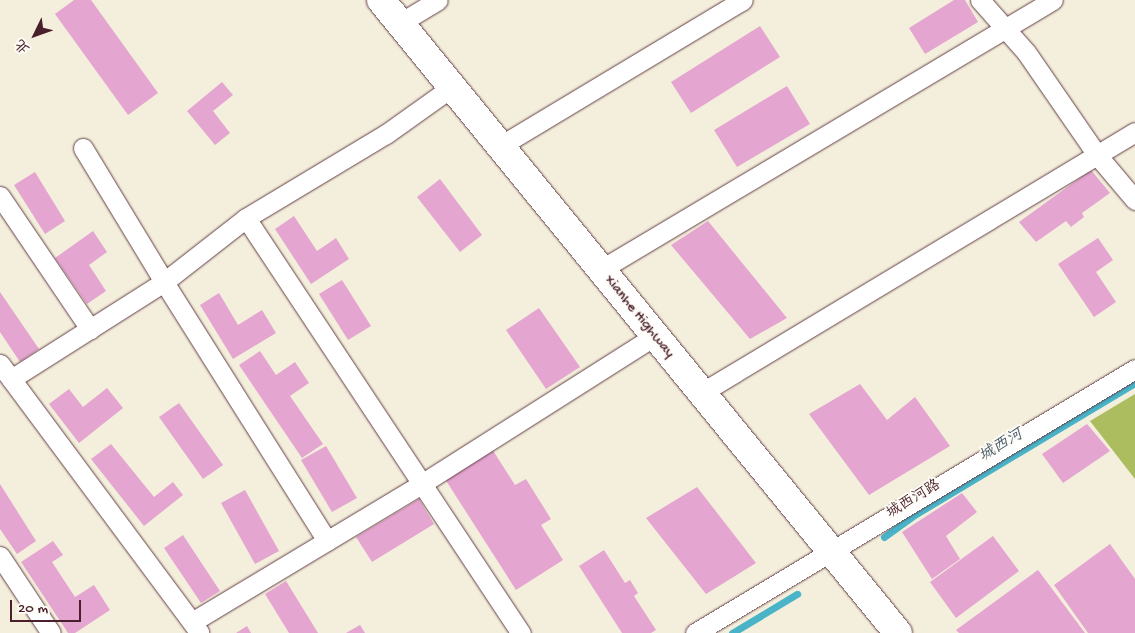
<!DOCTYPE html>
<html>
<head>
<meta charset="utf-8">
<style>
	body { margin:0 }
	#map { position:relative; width:1135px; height:633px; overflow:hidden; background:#f4efdc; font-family:"Gochi Hand","LXGW WenKai TC",sans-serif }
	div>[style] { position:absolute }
	.green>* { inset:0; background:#acbd60 }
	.stream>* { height:7px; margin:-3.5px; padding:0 3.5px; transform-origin:3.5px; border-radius:3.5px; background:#49b3c7 }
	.building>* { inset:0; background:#e4a5d0 }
	.roads { filter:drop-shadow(0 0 1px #643e46) drop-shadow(0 0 1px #643e46) }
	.street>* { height:19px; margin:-9.5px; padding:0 9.5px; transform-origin:9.5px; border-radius:9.5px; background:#fff }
	.primary>* { height:28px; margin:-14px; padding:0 14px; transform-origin:14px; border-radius:14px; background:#fff }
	span { translate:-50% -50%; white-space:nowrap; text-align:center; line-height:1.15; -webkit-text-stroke:4px #fdfcf7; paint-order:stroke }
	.street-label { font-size:15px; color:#4a1f2b }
	.water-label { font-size:16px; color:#4a5a69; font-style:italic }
	.north { position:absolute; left:10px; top:10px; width:50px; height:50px; -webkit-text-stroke:4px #fdfcf7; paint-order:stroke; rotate:228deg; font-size:14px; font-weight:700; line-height:20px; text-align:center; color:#4a1f2b }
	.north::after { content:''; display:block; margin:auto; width:18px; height:22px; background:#4a1f2b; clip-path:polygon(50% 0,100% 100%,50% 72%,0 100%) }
	.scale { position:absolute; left:10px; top:600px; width:71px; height:22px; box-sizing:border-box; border:2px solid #4a1f2b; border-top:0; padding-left:6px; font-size:15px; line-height:18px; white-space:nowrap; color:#4a1f2b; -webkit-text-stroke:4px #fdfcf7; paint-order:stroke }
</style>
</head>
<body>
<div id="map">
	<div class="green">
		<div style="clip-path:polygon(1135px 394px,1135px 479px,1090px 421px)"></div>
	</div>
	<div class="stream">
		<div style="left:884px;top:537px;width:39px;rotate:-36deg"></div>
		<div style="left:916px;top:514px;width:255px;rotate:-30.9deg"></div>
		<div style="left:732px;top:633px;width:76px;rotate:-31deg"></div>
	</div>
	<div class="building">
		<div style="clip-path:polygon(74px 0,91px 0,158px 93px,128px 115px,55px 14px)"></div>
		<div style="clip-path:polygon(954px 0,965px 0,978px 22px,925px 54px,909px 28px)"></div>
		<div style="clip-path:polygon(760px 26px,780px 57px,691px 113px,671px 82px)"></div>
		<div style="clip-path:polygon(222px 82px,233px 95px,213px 111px,230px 133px,215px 145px,187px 111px)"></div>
		<div style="clip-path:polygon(787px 86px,810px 124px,737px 167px,714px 130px)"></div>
		<div style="clip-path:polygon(1091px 170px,1110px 193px,1082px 213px,1084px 217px,1071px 227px,1066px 221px,1036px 242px,1019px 222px)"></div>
		<div style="clip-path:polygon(35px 172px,65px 221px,45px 234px,14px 185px)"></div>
		<div style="clip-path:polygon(440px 179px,482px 235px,460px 252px,417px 197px)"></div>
		<div style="clip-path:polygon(294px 216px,317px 251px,336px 238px,349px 259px,311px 284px,275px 229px)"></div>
		<div style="clip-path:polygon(708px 221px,787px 318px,750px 339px,671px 245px)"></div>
		<div style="clip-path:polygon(93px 231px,107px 252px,89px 265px,106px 291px,87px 304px,55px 258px)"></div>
		<div style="clip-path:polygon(1098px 238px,1113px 260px,1096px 272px,1116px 302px,1094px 317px,1058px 264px)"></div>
		<div style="clip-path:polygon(342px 280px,371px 326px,348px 340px,319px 294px)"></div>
		<div style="clip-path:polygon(0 292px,39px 349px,20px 362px,0 332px)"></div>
		<div style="clip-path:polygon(219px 293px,238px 325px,262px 310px,276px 333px,233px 359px,200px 305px)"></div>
		<div style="clip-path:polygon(539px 308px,580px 367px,546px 389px,506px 330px)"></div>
		<div style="clip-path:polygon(260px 351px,276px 375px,295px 362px,309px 383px,290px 396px,323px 444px,302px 458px,239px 365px)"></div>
		<div style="clip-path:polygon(860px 384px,887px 420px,915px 397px,950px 446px,869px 495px,809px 414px)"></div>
		<div style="clip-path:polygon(107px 388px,123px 408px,79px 443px,49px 404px,69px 389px,83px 407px)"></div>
		<div style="clip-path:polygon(179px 403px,223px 465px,203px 479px,159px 417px)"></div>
		<div style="clip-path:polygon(1087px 424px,1110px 451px,1063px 483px,1042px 454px)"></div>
		<div style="clip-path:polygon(111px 444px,154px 497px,173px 482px,183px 495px,144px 526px,91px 459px)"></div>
		<div style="clip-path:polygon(326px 446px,357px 498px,332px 512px,301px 460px)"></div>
		<div style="clip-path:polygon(492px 449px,515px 485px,526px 479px,551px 519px,541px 525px,563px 560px,516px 590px,445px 479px)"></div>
		<div style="clip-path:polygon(0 484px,36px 541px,17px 554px,0 529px)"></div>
		<div style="clip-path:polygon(697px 487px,756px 563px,706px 594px,646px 518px)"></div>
		<div style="clip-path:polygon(245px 490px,279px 551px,255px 564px,221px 503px)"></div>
		<div style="clip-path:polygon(962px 493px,977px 512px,946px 536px,960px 559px,932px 579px,902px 532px)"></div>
		<div style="clip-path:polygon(419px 499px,434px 524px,372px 562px,356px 537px)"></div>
		<div style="clip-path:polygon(183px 535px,220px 591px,201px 603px,164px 548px)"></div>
		<div style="clip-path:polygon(993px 536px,1019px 571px,956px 618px,930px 582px)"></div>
		<div style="clip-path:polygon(53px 541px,63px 555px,52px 562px,75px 597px,94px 585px,110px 610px,75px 633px,68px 633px,21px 562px)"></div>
		<div style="clip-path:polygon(1110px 544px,1135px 579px,1135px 633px,1088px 633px,1054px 585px)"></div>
		<div style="clip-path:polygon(604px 550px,625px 583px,630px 580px,638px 593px,634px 596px,656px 630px,651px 633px,622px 633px,579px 566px)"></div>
		<div style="clip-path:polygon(1038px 570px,1085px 633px,959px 633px,956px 630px)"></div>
		<div style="clip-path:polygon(286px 581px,318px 633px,289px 633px,265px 594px)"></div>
		<div style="clip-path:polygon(360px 625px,365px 633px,346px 633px)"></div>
		<div style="clip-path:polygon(247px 626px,251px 633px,236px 633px)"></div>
	</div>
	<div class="roads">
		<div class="street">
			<div style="left:980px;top:0;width:69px;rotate:48.5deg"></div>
			<div style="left:1026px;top:52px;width:125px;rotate:55.4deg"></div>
			<div style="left:1097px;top:155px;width:59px;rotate:49.8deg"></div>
			<div style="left:400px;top:23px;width:44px;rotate:-31.2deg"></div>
			<div style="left:500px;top:146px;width:283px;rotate:-31deg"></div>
			<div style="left:83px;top:148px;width:157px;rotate:58.8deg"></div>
			<div style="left:164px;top:282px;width:306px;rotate:57.8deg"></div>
			<div style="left:0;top:196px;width:161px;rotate:55.9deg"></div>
			<div style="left:246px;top:218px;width:498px;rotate:56.5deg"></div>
			<div style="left:600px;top:270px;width:527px;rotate:-30.8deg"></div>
			<div style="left:0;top:364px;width:334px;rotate:53.4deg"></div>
			<div style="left:11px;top:379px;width:181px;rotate:-32.4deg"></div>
			<div style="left:164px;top:282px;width:104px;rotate:-38deg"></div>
			<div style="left:246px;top:218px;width:163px;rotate:-31deg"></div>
			<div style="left:386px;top:134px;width:81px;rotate:-35.5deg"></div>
			<div style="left:701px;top:393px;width:506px;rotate:-31.02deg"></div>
			<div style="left:0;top:556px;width:92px;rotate:56.5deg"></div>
			<div style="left:192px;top:622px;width:270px;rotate:-31deg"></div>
			<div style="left:423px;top:483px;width:275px;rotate:-32.4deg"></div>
			<div style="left:695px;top:633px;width:513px;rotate:-30.96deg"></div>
		</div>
		<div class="primary">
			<div style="left:381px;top:0;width:817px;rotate:50.76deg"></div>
		</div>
	</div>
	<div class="street-label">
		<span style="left:639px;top:317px;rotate:51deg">Xianhe Highway</span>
		<span style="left:914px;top:500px;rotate:-31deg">城西河路</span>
	</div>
	<div class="water-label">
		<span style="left:1002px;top:447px;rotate:-31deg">城西河</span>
	</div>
	<div class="north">北</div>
	<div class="scale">20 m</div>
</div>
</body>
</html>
